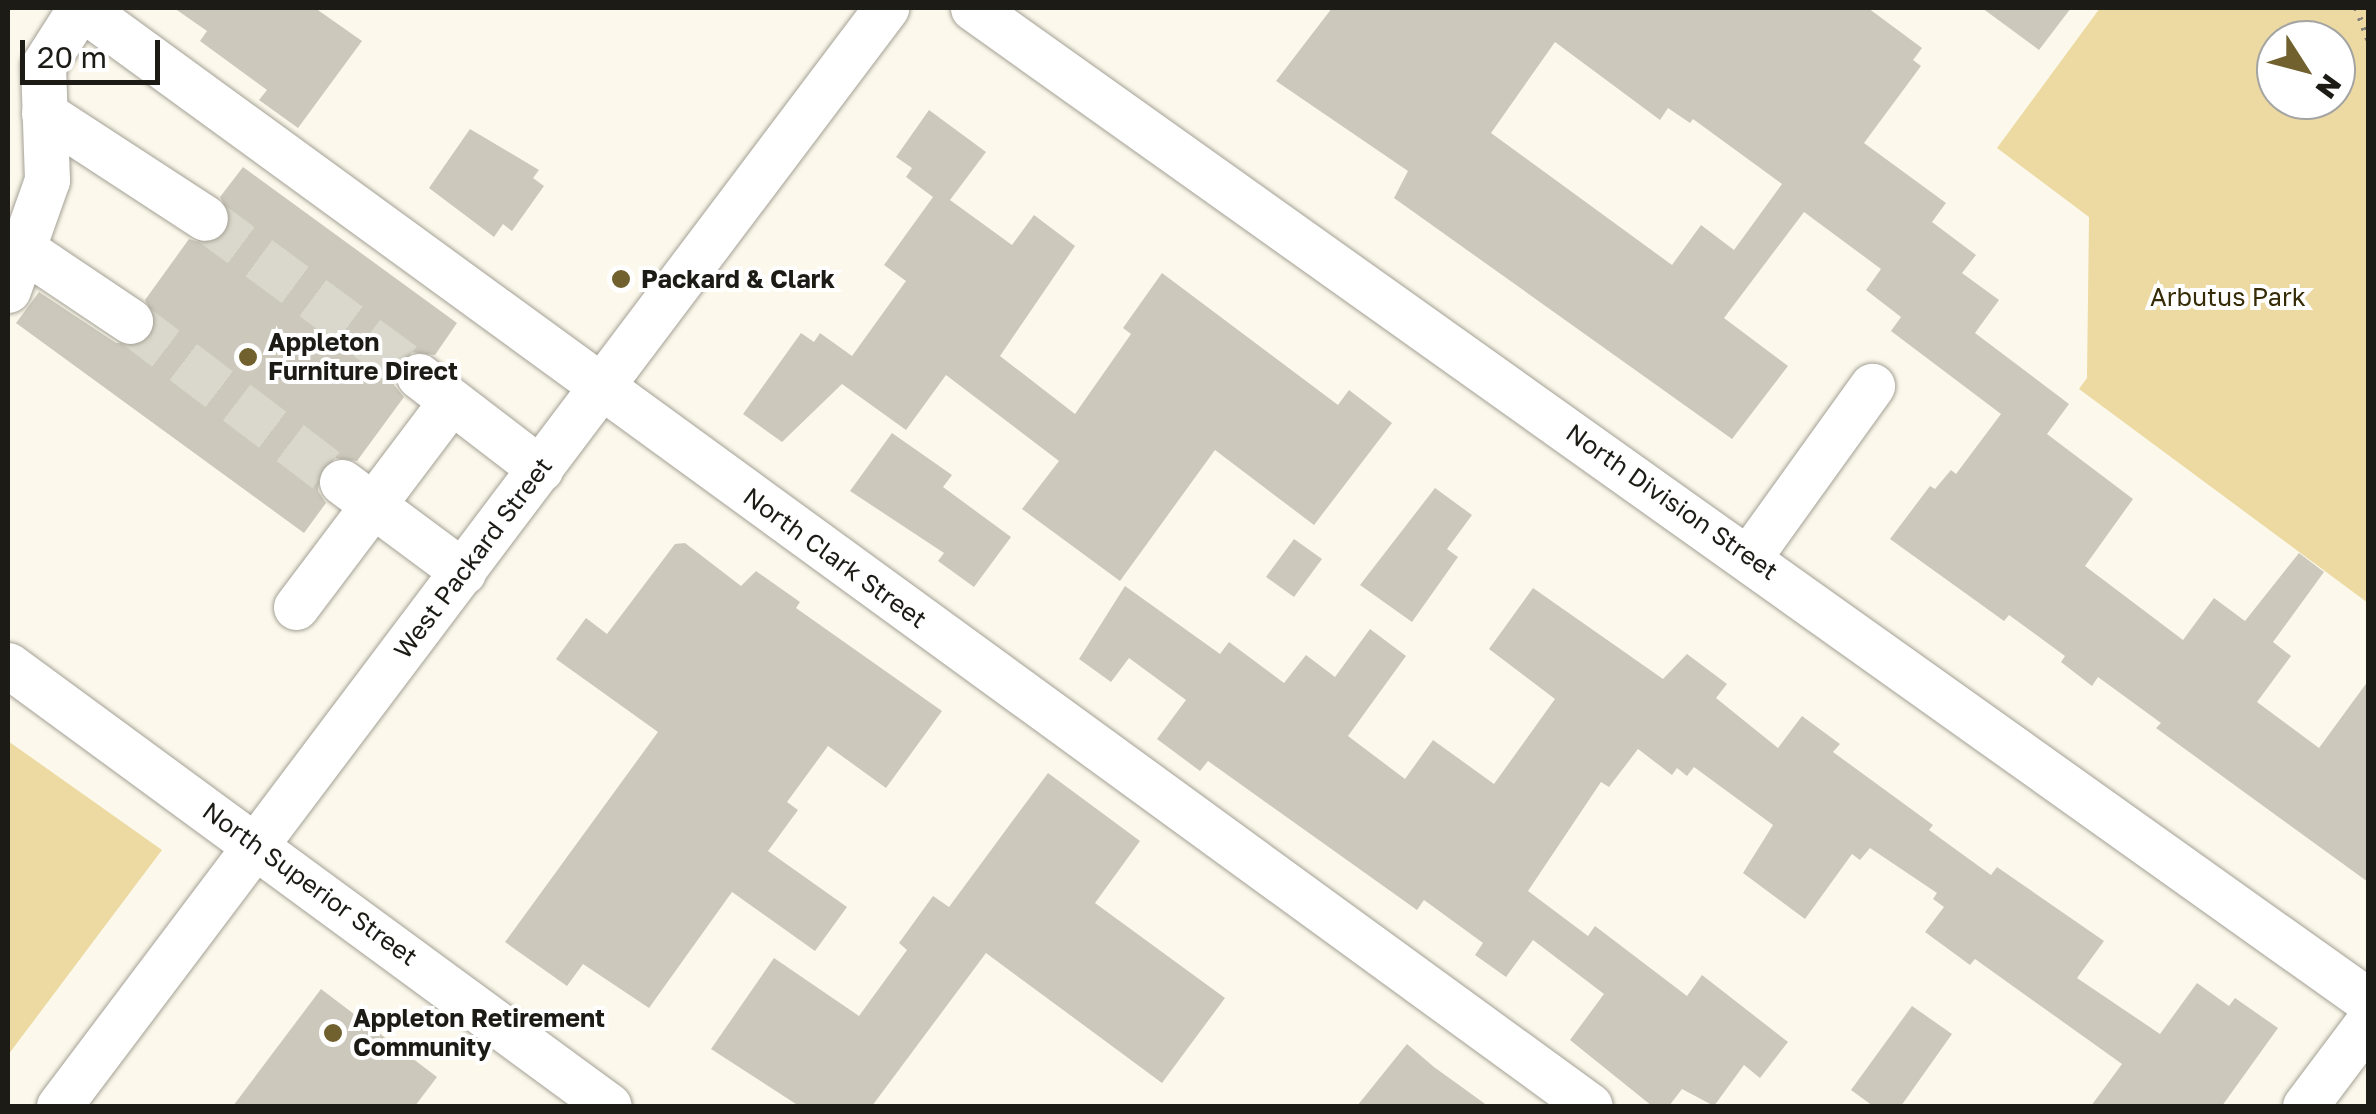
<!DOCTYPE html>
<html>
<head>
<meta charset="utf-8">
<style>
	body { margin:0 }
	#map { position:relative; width:2376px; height:1114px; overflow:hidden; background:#fcf9ec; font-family:"Golos Text",sans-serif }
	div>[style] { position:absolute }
	.green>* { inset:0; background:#ecdaa2 }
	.building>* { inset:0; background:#ccc8bc }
	.minor-tunnel>* { height:45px; margin-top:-22.5px; transform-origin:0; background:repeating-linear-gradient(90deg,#dad8cc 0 45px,transparent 0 67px) }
	.path>* { height:6px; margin-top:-3px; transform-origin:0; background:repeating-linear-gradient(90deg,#848279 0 2.5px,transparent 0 10.5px) }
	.roads { filter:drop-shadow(0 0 2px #a4a095) drop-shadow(0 0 2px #a4a095) }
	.minor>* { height:45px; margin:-22.5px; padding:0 22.5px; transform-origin:22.5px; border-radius:22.5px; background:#fff }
	.dots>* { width:28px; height:28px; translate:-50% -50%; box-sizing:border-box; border:5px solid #fff; border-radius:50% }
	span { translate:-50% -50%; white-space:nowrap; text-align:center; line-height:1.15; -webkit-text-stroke:8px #fff; paint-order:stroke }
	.poi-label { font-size:25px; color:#1c1b16; font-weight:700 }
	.left { translate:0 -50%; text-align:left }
	.park-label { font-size:25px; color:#362b07 }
	.street-label { font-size:25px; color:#1c1b16 }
	.frame { position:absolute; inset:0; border:10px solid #1c1b16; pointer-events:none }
	.north { position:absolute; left:2256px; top:20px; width:100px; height:100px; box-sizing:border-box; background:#fff; border:2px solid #a4a4a2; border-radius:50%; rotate:126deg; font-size:28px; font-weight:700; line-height:40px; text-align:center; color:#1c1b16 }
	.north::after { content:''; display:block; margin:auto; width:35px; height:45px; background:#70612f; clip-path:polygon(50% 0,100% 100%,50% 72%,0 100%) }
	.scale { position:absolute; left:20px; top:40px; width:140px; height:45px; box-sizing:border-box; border:5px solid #1c1b16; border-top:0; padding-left:12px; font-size:30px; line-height:35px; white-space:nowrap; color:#1c1b16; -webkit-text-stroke:8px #fff; paint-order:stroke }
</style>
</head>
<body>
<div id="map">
	<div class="green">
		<div style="clip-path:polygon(evenodd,2100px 8px,2368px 8px,2368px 603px,2079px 389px,2087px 378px,2089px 217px,1997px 148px,2100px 8px,2276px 40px,2336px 40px,2336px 100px,2276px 100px,2276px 40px)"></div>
		<div style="clip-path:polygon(8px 741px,162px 850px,8px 1055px)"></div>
	</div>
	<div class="building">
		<div style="clip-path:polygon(174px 8px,315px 8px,362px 41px,298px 128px,259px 100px,267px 90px,200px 41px,207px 31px)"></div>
		<div style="clip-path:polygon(evenodd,1332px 8px,1868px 8px,1922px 48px,1913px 60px,1921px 66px,1864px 143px,1946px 203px,1932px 222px,1976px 255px,1962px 273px,1999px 300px,1975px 333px,2069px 404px,2047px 434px,2133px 499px,2085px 566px,2183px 640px,2214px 598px,2245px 621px,2299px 553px,2324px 572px,2273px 642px,2291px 656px,2257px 702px,2319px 748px,2368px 681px,2368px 882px,2156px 728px,2161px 723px,2098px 677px,2092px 686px,2061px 662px,2065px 656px,2009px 615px,2004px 621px,1890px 539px,1930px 486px,1935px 489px,1951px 470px,1956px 474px,2001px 414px,1891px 331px,1901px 317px,1866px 290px,1881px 269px,1804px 212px,1724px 318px,1788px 366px,1732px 439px,1394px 198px,1408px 171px,1276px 81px,1332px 8px,1555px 42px,1660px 120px,1668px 108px,1690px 123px,1693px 119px,1782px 184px,1734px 250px,1701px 225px,1672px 265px,1491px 133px,1555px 42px)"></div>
		<div style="clip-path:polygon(1982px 8px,2071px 8px,2039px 50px)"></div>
		<div style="clip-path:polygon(929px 110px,986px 152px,950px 200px,1012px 245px,1034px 215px,1075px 246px,1000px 356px,1075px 414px,1131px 334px,1123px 328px,1162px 273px,1338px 405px,1349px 390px,1392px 423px,1314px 525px,1215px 450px,1120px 581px,1022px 509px,1059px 461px,946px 375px,906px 430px,842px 384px,782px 442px,743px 414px,801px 333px,814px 342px,820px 333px,852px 356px,906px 281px,884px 265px,933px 197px,906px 177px,912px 168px,896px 157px)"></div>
		<div style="clip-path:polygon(470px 129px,539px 170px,533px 178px,544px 186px,512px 231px,503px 224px,494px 237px,429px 188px)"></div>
		<div style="clip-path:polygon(243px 167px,457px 323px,435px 355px,410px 352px,398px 361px,394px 385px,404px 397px,357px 461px,333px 458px,320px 467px,318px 491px,326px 503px,304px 533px,16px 323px,39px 292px,116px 343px,142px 344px,156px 322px,145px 300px,189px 239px,205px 244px,226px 233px,231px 218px,220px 197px)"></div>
		<div style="clip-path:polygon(892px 433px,952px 475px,943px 487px,1011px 537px,974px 587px,938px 561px,944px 553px,850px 491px)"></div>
		<div style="clip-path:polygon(1435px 488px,1472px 515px,1447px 549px,1458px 557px,1412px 622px,1360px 585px)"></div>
		<div style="clip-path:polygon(1294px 539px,1322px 559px,1294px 597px,1266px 577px)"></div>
		<div style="clip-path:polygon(685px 543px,741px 586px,756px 571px,800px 602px,796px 608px,942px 711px,886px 788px,828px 746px,787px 802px,798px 810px,768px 851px,847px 907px,815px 951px,732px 892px,649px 1008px,583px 964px,567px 986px,505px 942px,658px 732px,556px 659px,586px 618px,607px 634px,675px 544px)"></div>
		<div style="clip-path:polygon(1125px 586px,1220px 654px,1229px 642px,1284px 683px,1306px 655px,1335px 677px,1370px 629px,1406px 656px,1348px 736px,1405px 779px,1433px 740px,1494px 784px,1555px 699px,1489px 649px,1533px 588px,1663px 679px,1687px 654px,1727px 684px,1716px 698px,1778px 748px,1802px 716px,1840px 744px,1833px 752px,1933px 825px,1929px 830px,1991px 875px,1997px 867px,2104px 941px,2077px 978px,2160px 1034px,2197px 983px,2229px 1006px,2235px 998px,2278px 1028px,2222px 1106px,2091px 1106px,2122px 1064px,1975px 959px,1970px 965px,1925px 932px,1944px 907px,1933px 899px,1937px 893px,1870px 848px,1860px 860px,1852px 854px,1805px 919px,1743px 873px,1773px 825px,1694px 767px,1687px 776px,1677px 768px,1672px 775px,1638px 749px,1609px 787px,1601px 782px,1528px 891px,1588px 936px,1595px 926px,1687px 996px,1702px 975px,1788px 1042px,1760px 1078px,1744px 1065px,1714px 1106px,1682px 1089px,1669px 1106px,1652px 1106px,1570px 1040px,1604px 994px,1533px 940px,1506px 977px,1475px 955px,1483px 943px,1424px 900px,1417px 910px,1208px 761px,1200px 771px,1157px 739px,1186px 700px,1129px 658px,1111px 682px,1079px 659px)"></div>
		<div style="clip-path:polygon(1048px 773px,1140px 841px,1095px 903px,1225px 998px,1162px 1083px,986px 953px,872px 1106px,799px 1106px,711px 1049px,774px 958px,859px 1016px,907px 950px,899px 943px,933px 896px,949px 907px)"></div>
		<div style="clip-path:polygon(321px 989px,437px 1077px,415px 1106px,233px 1106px)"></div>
		<div style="clip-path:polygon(1912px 1006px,1952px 1034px,1901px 1106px,1873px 1106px,1851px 1090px)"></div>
		<div style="clip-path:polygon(1407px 1044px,1434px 1067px,1488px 1106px,1357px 1106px)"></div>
	</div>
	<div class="minor-tunnel">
		<div style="left:205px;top:218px;width:266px;rotate:36.4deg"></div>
		<div style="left:130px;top:321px;width:266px;rotate:37.2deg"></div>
	</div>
	<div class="path">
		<div style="left:2356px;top:8px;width:34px;rotate:69deg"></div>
	</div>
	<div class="roads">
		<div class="minor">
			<div style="left:82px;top:8px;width:1865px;rotate:36.06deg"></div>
			<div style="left:973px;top:8px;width:1712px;rotate:35.44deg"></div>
			<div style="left:44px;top:113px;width:192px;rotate:33.1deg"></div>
			<div style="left:23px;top:249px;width:129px;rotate:33.9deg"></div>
			<div style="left:8px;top:290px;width:117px;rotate:-70.5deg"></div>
			<div style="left:47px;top:180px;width:114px;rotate:-92deg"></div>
			<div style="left:43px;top:66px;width:69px;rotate:-57.5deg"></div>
			<div style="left:419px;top:376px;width:153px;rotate:37.5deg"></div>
			<div style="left:342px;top:482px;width:151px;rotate:36.6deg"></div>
			<div style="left:1749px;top:557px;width:211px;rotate:-54.3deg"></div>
			<div style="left:296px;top:607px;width:256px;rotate:-53deg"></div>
			<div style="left:8px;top:665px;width:745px;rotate:36.27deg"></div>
			<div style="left:59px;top:1106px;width:1375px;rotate:-53.01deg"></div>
			<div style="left:2305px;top:1106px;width:105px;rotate:-53.1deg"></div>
		</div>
	</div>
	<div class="dots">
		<div style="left:621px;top:279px;background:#70612f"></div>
		<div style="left:248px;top:357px;background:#70612f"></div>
		<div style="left:333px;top:1033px;background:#70612f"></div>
	</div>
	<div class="poi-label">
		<span class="left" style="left:641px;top:279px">Packard &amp; Clark</span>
		<span class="left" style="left:268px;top:357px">Appleton<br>Furniture Direct</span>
		<span class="left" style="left:353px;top:1033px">Appleton Retirement<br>Community</span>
	</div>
	<div class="park-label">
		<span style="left:2228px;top:297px">Arbutus Park</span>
	</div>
	<div class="street-label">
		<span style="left:1672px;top:502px;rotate:35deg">North Division Street</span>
		<span style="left:473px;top:558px;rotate:-53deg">West Packard Street</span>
		<span style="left:835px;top:558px;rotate:36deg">North Clark Street</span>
		<span style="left:310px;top:884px;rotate:36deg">North Superior Street</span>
	</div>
	<div class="frame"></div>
	<div class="north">N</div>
	<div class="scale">20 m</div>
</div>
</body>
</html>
